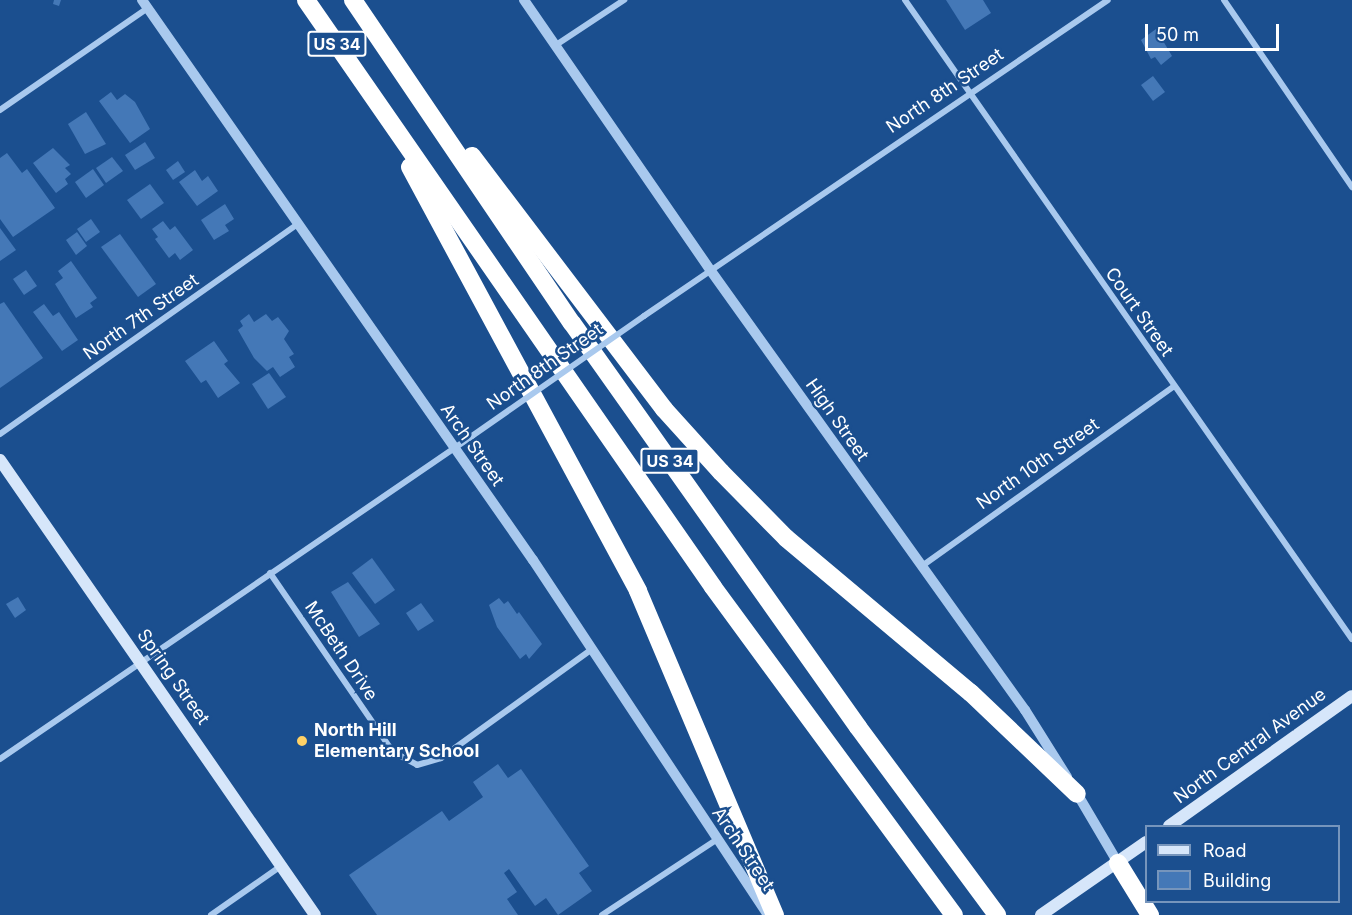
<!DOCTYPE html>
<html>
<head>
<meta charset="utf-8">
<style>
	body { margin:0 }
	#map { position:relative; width:1352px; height:915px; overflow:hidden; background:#1b4f8f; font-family:Inter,sans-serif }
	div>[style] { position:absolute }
	.building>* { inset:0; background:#4478b7 }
	.minor>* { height:6px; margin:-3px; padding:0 3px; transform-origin:3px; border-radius:3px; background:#a9c9ee }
	.tertiary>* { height:10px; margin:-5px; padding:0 5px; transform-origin:5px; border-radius:5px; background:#a9c9ee }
	.secondary>* { height:12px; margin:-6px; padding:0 6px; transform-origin:6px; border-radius:6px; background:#d6e6fa }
	.motorway>* { height:18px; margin:-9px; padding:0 9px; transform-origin:9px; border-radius:9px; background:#fff }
	.minor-bridge>* { height:6px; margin:-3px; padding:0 3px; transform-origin:3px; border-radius:3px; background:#a9c9ee }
	.dots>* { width:16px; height:16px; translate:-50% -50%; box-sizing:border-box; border:3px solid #1b4f8f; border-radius:50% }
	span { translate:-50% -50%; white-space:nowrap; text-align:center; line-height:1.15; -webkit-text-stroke:5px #1b4f8f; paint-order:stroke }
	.shield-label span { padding:2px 4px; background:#1b4f8f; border:2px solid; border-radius:4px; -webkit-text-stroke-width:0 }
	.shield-label { font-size:16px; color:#fff; font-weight:700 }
	.street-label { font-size:18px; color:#fff }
	.poi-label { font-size:18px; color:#fff; font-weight:700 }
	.left { translate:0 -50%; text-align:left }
	.legend { position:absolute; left:1145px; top:825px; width:195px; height:78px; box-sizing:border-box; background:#1b4f8f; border:2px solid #7695bc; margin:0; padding:8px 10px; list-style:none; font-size:18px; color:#fff }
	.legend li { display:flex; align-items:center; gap:12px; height:30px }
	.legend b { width:30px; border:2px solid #7695bc }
	.scale { position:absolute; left:1145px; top:24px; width:134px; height:27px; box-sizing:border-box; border:3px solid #fff; border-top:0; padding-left:8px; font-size:18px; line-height:21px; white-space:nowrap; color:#fff; -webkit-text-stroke:4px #1b4f8f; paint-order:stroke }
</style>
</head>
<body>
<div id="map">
	<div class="building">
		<div style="clip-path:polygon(54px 0,61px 0,59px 6px,53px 4px)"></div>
		<div style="clip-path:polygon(946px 0,983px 0,991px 13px,965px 30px)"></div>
		<div style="clip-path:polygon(1156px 29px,1172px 56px,1161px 65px,1155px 57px,1151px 59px,1141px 40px)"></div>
		<div style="clip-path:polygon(1153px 76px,1165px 92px,1153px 101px,1141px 85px)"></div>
		<div style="clip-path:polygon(111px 92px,117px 100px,125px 94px,135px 102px,150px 129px,130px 143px,99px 101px)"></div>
		<div style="clip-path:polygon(86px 112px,106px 144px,85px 154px,68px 124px)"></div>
		<div style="clip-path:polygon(145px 142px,155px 158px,135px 170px,125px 155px)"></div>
		<div style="clip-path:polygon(53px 148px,70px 165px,65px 168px,71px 174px,65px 179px,68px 184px,56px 193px,33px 163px)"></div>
		<div style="clip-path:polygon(7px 153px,22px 173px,27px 169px,55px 208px,13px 237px,0 219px,0 158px)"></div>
		<div style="clip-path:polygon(112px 157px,123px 171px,106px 183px,96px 168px)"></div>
		<div style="clip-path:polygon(178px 161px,185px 172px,173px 180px,166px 170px)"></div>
		<div style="clip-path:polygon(93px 169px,104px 185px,86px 198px,75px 182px)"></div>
		<div style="clip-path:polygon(195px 170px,202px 181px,208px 176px,218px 191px,197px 206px,179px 182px)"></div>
		<div style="clip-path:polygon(150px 184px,164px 203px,141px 219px,127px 200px)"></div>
		<div style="clip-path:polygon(225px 204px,234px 219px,225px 225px,229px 231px,214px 240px,201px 220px)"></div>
		<div style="clip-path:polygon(91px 219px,100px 232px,86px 242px,77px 229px)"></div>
		<div style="clip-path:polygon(163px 221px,170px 230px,175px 226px,193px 250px,180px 260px,175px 253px,169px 258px,155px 239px,158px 237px,152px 229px)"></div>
		<div style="clip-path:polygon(0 228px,16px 250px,0 261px)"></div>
		<div style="clip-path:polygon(77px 232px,87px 246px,76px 255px,66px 240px)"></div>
		<div style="clip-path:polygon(120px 234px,156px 284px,138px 297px,101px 247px)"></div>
		<div style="clip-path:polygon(71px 261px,97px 298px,90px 303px,93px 307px,76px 318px,55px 284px,63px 278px,58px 271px)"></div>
		<div style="clip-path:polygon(26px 270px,37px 286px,24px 295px,13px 279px)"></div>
		<div style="clip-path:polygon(4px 302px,43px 358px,0 388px,0 304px)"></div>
		<div style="clip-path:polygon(44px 304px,53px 316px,59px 312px,78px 340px,62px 351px,33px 312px)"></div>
		<div style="clip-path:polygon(249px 314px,254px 322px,266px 314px,272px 321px,278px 317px,289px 331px,284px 339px,294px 354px,289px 357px,295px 367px,280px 377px,273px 367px,267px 371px,254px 358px,238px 330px,243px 326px,240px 321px)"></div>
		<div style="clip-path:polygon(214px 341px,228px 361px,224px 364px,240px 383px,218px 398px,206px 380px,201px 383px,185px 361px)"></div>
		<div style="clip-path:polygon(269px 373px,286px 397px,268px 409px,252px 384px)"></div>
		<div style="clip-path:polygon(372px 558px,395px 590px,375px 604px,352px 573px)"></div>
		<div style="clip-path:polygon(348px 582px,380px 624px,359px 637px,331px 592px)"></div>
		<div style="clip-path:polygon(18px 597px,26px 610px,15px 618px,6px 604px)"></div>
		<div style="clip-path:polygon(499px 598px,504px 604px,508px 601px,517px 614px,519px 612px,542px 644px,529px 659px,526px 654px,520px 659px,497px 627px,489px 605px)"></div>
		<div style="clip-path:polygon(421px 603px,434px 621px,418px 631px,406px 613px)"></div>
		<div style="clip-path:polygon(498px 764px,508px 778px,521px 769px,589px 866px,579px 873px,592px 891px,558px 915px,546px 898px,535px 906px,509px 869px,504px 873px,517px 892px,507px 899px,518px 915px,377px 915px,349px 875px,442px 811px,449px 821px,483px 797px,473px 782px)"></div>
	</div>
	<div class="minor">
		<div style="left:905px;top:0;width:780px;rotate:55.03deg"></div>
		<div style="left:1224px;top:0;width:227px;rotate:55.6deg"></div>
		<div style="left:556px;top:45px;width:82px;rotate:-33.5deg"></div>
		<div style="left:0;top:110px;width:180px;rotate:-34.6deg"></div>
		<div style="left:644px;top:316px;width:561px;rotate:-34.26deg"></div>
		<div style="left:0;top:434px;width:365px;rotate:-35.2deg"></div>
		<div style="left:922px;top:566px;width:308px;rotate:-35.5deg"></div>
		<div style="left:270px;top:573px;width:217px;rotate:55.5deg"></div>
		<div style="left:393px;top:752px;width:27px;rotate:28deg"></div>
		<div style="left:417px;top:765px;width:25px;rotate:-16deg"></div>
		<div style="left:441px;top:758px;width:185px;rotate:-35.8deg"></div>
		<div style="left:0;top:759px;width:572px;rotate:-34.38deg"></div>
		<div style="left:211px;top:915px;width:85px;rotate:-35deg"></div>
		<div style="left:602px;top:915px;width:136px;rotate:-33.3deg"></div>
	</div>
	<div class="tertiary">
		<div style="left:142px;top:0;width:683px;rotate:55.08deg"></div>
		<div style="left:533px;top:560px;width:426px;rotate:56.5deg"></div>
		<div style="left:524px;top:0;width:329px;rotate:55.4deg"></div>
		<div style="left:711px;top:271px;width:540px;rotate:54.43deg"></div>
		<div style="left:1025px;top:710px;width:79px;rotate:57.9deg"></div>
		<div style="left:1075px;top:790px;width:85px;rotate:59.5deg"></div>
	</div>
	<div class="secondary">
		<div style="left:0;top:460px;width:553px;rotate:55.3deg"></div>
		<div style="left:1169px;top:826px;width:224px;rotate:-35.4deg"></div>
		<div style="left:1041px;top:915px;width:128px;rotate:-34.8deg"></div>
	</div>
	<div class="motorway">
		<div style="left:306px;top:0;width:714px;rotate:55.26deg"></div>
		<div style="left:713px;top:587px;width:407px;rotate:53.7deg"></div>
		<div style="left:353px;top:0;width:390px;rotate:55.9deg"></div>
		<div style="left:572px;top:323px;width:495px;rotate:54.7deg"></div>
		<div style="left:858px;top:727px;width:234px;rotate:53.5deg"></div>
		<div style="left:472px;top:156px;width:318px;rotate:52.8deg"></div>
		<div style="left:664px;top:409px;width:85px;rotate:47.9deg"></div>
		<div style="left:721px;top:472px;width:93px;rotate:45.4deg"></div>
		<div style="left:786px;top:538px;width:241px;rotate:40deg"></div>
		<div style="left:971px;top:693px;width:146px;rotate:43.6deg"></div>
		<div style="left:410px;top:167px;width:481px;rotate:61.7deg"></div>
		<div style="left:638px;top:591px;width:352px;rotate:67.1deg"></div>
		<div style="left:1118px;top:863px;width:61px;rotate:58.4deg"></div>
	</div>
	<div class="minor-bridge">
		<div style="left:472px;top:436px;width:210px;rotate:-34.9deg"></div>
	</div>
	<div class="dots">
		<div style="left:302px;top:741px;background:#ffd166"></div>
	</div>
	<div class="shield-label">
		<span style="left:337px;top:44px">US 34</span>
		<span style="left:670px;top:461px">US 34</span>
	</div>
	<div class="street-label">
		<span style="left:945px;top:91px;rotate:-34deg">North 8th Street</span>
		<span style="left:1139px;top:312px;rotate:55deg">Court Street</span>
		<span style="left:141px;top:317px;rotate:-35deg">North 7th Street</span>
		<span style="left:545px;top:367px;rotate:-35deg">North 8th Street</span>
		<span style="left:837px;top:420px;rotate:55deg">High Street</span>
		<span style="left:472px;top:445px;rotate:55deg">Arch Street</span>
		<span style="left:1038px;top:464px;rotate:-35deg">North 10th Street</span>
		<span style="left:341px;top:651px;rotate:56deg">McBeth Drive</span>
		<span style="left:173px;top:677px;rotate:55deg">Spring Street</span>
		<span style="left:1250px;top:746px;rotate:-36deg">North Central Avenue</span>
		<span style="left:743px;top:849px;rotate:56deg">Arch Street</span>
	</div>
	<div class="poi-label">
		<span class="left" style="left:314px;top:741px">North Hill<br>Elementary School</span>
	</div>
	<ul class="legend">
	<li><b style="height:8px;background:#d6e6fa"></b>Road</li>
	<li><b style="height:16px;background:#4478b7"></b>Building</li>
	</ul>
	<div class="scale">50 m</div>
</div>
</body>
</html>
